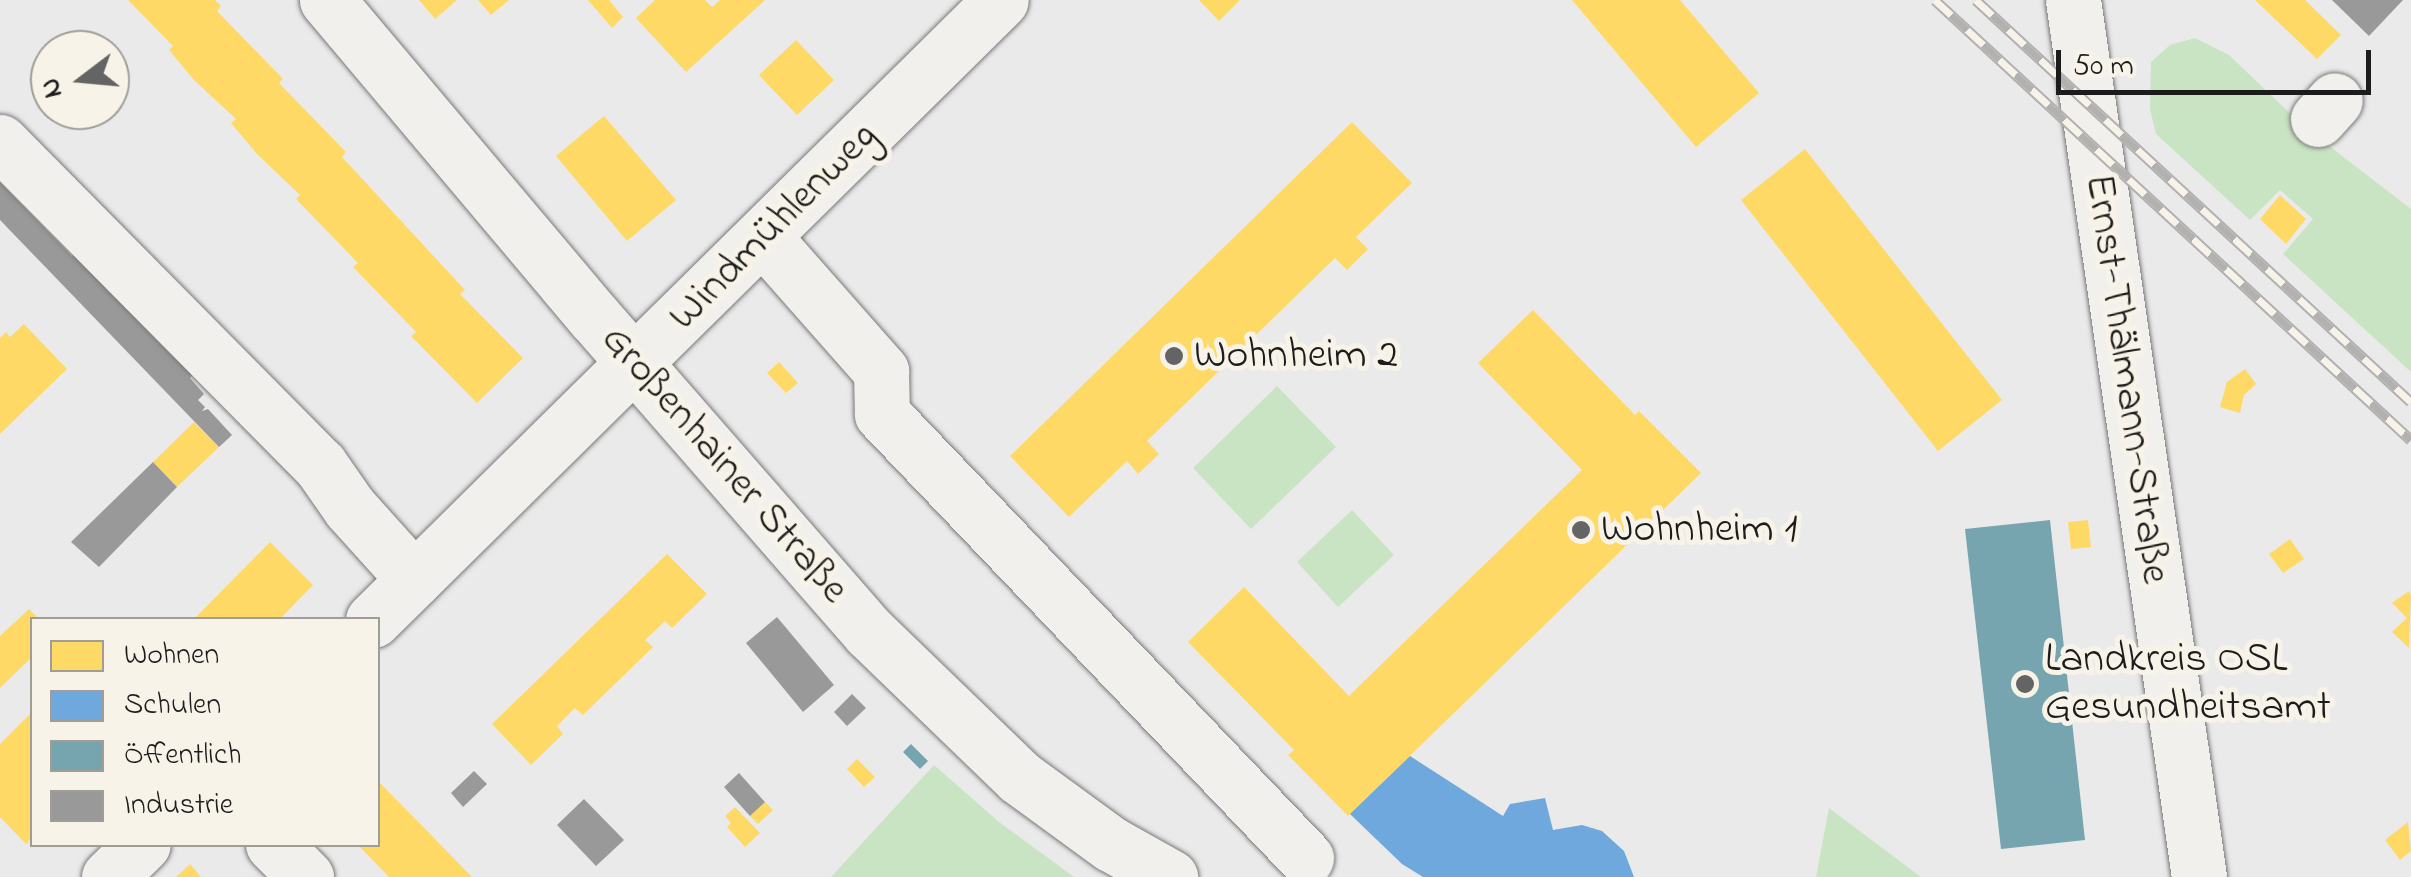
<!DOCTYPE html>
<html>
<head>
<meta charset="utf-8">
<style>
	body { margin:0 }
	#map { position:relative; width:2411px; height:877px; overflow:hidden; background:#ebeaeb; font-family:"Indie Flower",sans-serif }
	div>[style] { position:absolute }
	.green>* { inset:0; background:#c9e4c2 }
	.homes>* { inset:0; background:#ffd966 }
	.schools>* { inset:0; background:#6fa8dc }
	.public>* { inset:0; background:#76a5af }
	.industry>* { inset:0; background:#999 }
	.roads { filter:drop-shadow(0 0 2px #797979) drop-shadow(0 0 2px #797979) }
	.minor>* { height:55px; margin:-27.5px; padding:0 27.5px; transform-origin:27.5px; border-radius:27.5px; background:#f1f0ed }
	.major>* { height:55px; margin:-27.5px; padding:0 27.5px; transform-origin:27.5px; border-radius:27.5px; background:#f1f0ed }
	.rail>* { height:11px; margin-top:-5.5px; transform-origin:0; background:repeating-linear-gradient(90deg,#f7f3e8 0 22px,#b2b1b0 0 44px); box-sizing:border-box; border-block:2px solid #b2b1b0 }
	.dots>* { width:28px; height:28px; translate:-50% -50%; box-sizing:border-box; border:5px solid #f7f3e8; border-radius:50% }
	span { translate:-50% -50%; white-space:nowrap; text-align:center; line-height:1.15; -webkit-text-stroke:10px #f7f3e8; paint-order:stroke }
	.street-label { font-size:42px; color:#1c1c1c }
	.poi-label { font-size:42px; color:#1c1c1c }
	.left { translate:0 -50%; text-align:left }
	.legend { position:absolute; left:30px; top:617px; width:350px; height:230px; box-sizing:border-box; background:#f7f3e8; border:2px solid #9f9d96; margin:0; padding:12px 18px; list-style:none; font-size:30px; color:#1c1c1c }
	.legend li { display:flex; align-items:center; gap:20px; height:50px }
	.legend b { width:50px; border:2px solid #9f9d96 }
	.north { position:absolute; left:30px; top:30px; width:100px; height:100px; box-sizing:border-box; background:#f7f3e8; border:2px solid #9f9d96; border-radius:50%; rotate:254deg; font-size:28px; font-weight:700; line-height:40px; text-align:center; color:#1c1c1c }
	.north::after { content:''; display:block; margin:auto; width:35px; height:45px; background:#646464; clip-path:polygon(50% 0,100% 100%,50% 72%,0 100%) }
	.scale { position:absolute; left:2056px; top:50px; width:315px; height:45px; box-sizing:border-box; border:5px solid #1c1c1c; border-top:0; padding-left:12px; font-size:30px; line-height:35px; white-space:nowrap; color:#1c1c1c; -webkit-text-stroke:8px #f7f3e8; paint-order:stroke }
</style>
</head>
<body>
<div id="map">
	<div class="green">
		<div style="clip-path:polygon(2195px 38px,2229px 55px,2302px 125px,2411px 209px,2411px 372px,2283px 254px,2313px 219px,2280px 190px,2250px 220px,2156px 134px,2150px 109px,2151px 62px,2170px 45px)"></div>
		<div style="clip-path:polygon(1277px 386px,1336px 447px,1251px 529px,1193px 468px)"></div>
		<div style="clip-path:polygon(1352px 510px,1394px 555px,1338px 607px,1297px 562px)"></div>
		<div style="clip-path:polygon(934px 765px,999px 822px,1074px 877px,831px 877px)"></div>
		<div style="clip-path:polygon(1829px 808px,1921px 877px,1816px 877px)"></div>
	</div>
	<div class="homes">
		<div style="clip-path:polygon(128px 0,215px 0,221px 6px,217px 11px,283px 79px,279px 83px,346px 152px,342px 157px,465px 290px,460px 294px,523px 358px,477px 403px,411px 336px,416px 332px,353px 267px,358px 263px,296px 199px,300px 195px,257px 154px,231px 123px,236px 119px,194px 80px,169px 50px,173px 46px)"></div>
		<div style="clip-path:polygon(419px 0,457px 0,435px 19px)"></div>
		<div style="clip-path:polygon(478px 0,509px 0,491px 15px)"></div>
		<div style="clip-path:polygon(588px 0,609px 0,623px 17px,612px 28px)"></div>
		<div style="clip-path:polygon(655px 0,705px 0,712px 7px,720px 0,765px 0,686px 72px,636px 18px)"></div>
		<div style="clip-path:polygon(1199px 0,1240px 0,1219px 21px)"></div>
		<div style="clip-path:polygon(1572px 0,1680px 0,1759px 93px,1696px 147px)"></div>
		<div style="clip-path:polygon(2255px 0,2305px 0,2341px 35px,2317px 59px)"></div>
		<div style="clip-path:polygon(796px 40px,834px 80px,797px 115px,759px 75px)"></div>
		<div style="clip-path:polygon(604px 116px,676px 200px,627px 241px,556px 156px)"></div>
		<div style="clip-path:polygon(1352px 122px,1412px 183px,1356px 237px,1368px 249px,1347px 270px,1335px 258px,1147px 441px,1159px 454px,1138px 474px,1127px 461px,1069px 517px,1010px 456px)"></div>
		<div style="clip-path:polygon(1805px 149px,2002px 400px,1938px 451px,1741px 200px)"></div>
		<div style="clip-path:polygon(2280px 195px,2306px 219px,2286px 244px,2260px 219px)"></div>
		<div style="clip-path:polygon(1533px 310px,1635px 415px,1639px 411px,1701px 473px,1348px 816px,1288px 755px,1294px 750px,1188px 642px,1244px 587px,1349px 696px,1359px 686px,1582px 470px,1478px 363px)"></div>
		<div style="clip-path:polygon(24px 324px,67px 369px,0 434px,0 338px,6px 332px,10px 337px)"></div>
		<div style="clip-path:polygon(779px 362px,798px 383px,786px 393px,767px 373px)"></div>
		<div style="clip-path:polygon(2245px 369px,2256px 384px,2244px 395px,2240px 413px,2220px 407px,2227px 382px)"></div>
		<div style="clip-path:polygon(194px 422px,219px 447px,177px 487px,153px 462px)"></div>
		<div style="clip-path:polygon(2088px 520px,2091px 547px,2071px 549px,2068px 522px)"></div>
		<div style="clip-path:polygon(2290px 539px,2304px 559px,2283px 573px,2269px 554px)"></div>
		<div style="clip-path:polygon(270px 542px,313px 585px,279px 620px,193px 620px)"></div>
		<div style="clip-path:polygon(667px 554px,707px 594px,672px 628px,665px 621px,645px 640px,653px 647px,583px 715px,575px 708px,557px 726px,563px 734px,531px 765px,492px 724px)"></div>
		<div style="clip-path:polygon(2409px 591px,2411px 595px,2409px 648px,2392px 632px,2407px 618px,2392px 603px)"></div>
		<div style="clip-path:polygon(29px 609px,40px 620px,32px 620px,32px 657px,0 688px,0 636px)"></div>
		<div style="clip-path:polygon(32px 712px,32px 837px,26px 844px,0 817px,0 744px)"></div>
		<div style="clip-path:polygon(857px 759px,875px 777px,864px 787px,847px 769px)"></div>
		<div style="clip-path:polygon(378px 781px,435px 839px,472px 877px,389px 877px,357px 844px,378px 844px)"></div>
		<div style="clip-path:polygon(765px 802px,773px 810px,758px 824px,750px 816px)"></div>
		<div style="clip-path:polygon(735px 807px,760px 833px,745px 847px,727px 827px,731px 823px,725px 816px)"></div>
		<div style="clip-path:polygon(2408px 822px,2411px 851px,2400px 860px,2385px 840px)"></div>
		<div style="clip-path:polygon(190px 864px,201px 877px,176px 877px)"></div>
	</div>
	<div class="schools">
		<div style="clip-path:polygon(1410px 756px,1503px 816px,1510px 804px,1545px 798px,1553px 830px,1582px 825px,1602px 831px,1624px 851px,1634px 877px,1423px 877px,1402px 864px,1350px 814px)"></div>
	</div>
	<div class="public">
		<div style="clip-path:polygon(2050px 520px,2085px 840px,2001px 849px,1965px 529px)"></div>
		<div style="clip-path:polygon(911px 744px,928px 761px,920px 769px,903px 752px)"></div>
	</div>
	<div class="industry">
		<div style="clip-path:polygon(2332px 0,2403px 0,2369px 36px)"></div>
		<div style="clip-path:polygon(0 182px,72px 256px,78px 250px,196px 371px,190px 378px,204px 394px,198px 400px,205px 407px,202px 411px,208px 409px,232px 435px,219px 447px,0 220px)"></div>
		<div style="clip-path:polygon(153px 462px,177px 487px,99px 567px,71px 542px)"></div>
		<div style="clip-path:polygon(777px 617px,834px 685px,803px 712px,746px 643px)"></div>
		<div style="clip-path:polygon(852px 694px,866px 708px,847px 726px,834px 712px)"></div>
		<div style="clip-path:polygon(474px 771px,487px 784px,463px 807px,451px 793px)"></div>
		<div style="clip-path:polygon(739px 773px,765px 802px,750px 816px,724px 787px)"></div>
		<div style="clip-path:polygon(584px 799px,624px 840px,596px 866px,557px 825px)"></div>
	</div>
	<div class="roads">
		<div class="minor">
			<div style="left:2073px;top:0;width:886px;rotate:81.82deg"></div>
			<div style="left:2318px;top:119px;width:25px;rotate:-48deg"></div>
			<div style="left:0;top:142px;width:455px;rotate:45.3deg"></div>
			<div style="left:320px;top:465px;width:52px;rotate:55.1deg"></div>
			<div style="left:350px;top:508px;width:96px;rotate:48deg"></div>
			<div style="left:763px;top:237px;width:179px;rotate:48.6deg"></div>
			<div style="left:881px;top:371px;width:43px;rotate:88.7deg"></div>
			<div style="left:882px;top:414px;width:614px;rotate:46.32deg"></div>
			<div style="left:373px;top:620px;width:882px;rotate:-44.63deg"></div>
			<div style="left:273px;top:844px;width:47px;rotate:45deg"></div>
			<div style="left:109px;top:877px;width:47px;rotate:-44.1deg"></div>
		</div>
		<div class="major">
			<div style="left:327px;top:0;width:416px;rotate:49.9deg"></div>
			<div style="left:595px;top:318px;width:418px;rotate:48.9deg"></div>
			<div style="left:870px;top:633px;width:207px;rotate:44deg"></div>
			<div style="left:1019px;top:777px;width:114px;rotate:36.1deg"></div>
			<div style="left:1111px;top:844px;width:68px;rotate:29.2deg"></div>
		</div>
	</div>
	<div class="rail">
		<div style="left:1935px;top:0;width:648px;rotate:42.75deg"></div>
		<div style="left:1976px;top:0;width:592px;rotate:42.74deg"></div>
	</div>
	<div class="dots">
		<div style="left:1174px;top:356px;background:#646464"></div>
		<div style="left:1581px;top:530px;background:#646464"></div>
		<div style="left:2025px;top:684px;background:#646464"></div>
	</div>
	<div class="street-label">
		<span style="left:774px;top:227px;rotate:-45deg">Windmühlenweg</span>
		<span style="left:2126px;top:379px;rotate:82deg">Ernst-Thälmann-Straße</span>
		<span style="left:724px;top:465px;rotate:49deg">Großenhainer Straße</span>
	</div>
	<div class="poi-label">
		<span class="left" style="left:1194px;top:356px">Wohnheim 2</span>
		<span class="left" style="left:1601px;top:530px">Wohnheim 1</span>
		<span class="left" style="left:2045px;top:684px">Landkreis OSL<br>Gesundheitsamt</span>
	</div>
	<ul class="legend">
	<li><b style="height:28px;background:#ffd966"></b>Wohnen</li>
	<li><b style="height:28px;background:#6fa8dc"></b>Schulen</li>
	<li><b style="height:28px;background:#76a5af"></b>Öffentlich</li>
	<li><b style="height:28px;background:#999"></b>Industrie</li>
	</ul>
	<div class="north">N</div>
	<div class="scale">50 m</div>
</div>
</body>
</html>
